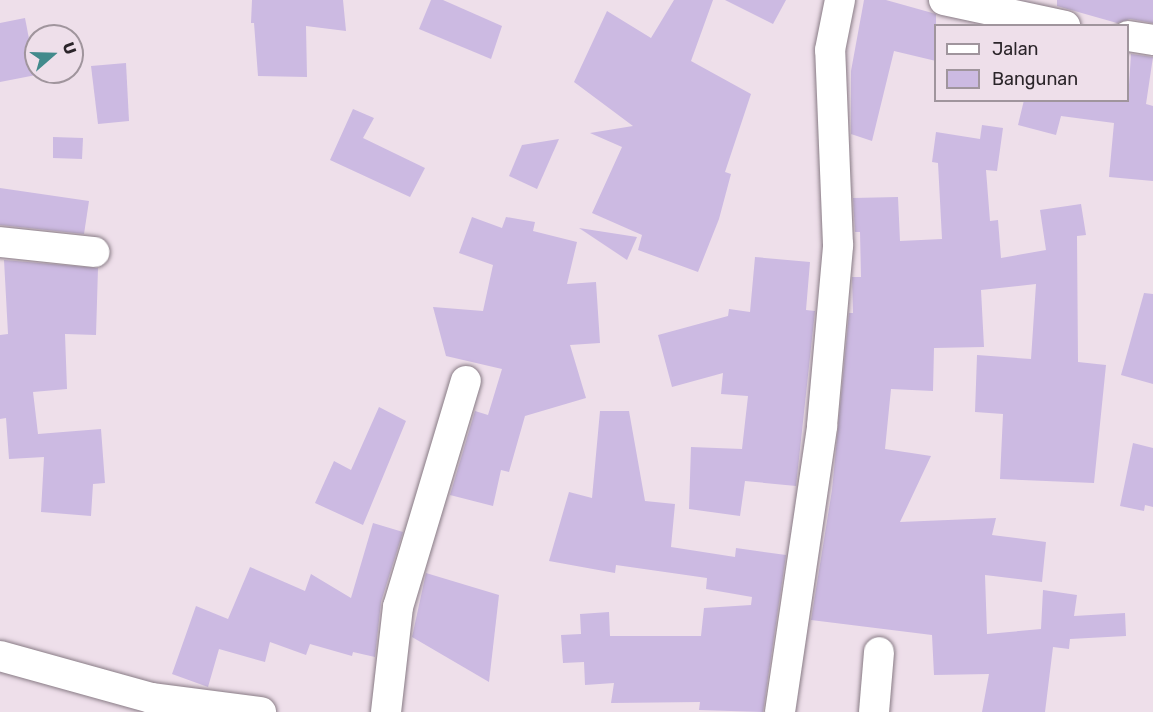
<!DOCTYPE html>
<html>
<head>
<meta charset="utf-8">
<style>
	body { margin:0 }
	#map { position:relative; width:1153px; height:712px; overflow:hidden; background:#eedfea; font-family:Rubik,sans-serif }
	div>[style] { position:absolute }
	.building>* { inset:0; background:#ccbae2 }
	.roads { filter:drop-shadow(0 0 2px #887b85) drop-shadow(0 0 2px #887b85) }
	.minor>* { height:30px; margin:-15px; padding:0 15px; transform-origin:15px; border-radius:15px; background:#fff }
	span { translate:-50% -50%; white-space:nowrap; text-align:center; line-height:1.15; -webkit-text-stroke:5px #eedfea; paint-order:stroke }
	.legend { position:absolute; left:934px; top:24px; width:195px; height:78px; box-sizing:border-box; background:#eedfea; border:2px solid #a0959d; margin:0; padding:8px 10px; list-style:none; font-size:18px; color:#2b252a }
	.legend li { display:flex; align-items:center; gap:12px; height:30px }
	.legend b { width:30px; border:2px solid #a0959d }
	.north { position:absolute; left:24px; top:24px; width:60px; height:60px; box-sizing:border-box; background:#eedfea; border:2px solid #a0959d; border-radius:50%; rotate:70deg; font-size:16px; font-weight:700; line-height:24px; text-align:center; color:#2b252a }
	.north::after { content:''; display:block; margin:auto; width:21px; height:27px; background:#428a8c; clip-path:polygon(50% 0,100% 100%,50% 72%,0 100%) }
</style>
</head>
<body>
<div id="map">
	<div class="building">
		<div style="clip-path:polygon(252px 0,343px 0,346px 31px,306px 26px,307px 77px,258px 76px,254px 23px,251px 23px)"></div>
		<div style="clip-path:polygon(431px 0,443px 0,502px 26px,491px 59px,419px 29px)"></div>
		<div style="clip-path:polygon(674px 0,713px 0,691px 61px,751px 94px,725px 172px,731px 174px,719px 219px,698px 272px,638px 250px,642px 235px,592px 213px,622px 147px,590px 133px,633px 126px,574px 82px,607px 11px,651px 38px)"></div>
		<div style="clip-path:polygon(725px 0,786px 0,773px 24px)"></div>
		<div style="clip-path:polygon(864px 0,886px 0,936px 14px,936px 61px,894px 51px,872px 141px,851px 134px,851px 71px)"></div>
		<div style="clip-path:polygon(1057px 0,1153px 0,1153px 23px,1130px 19px,1117px 23px,1057px 6px)"></div>
		<div style="clip-path:polygon(25px 18px,36px 75px,0 82px,0 23px)"></div>
		<div style="clip-path:polygon(1131px 54px,1153px 57px,1146px 104px,1153px 106px,1153px 181px,1109px 177px,1114px 123px,1061px 116px,1056px 135px,1018px 125px,1024px 100px,1128px 100px)"></div>
		<div style="clip-path:polygon(126px 63px,129px 121px,98px 124px,91px 66px)"></div>
		<div style="clip-path:polygon(353px 109px,374px 118px,363px 138px,425px 168px,410px 197px,330px 160px)"></div>
		<div style="clip-path:polygon(982px 125px,1003px 128px,997px 171px,986px 170px,990px 221px,998px 220px,1001px 258px,1046px 250px,1040px 210px,1081px 204px,1086px 235px,1077px 236px,1078px 362px,1106px 365px,1094px 483px,1000px 479px,1003px 414px,975px 412px,977px 355px,1031px 359px,1036px 284px,981px 290px,984px 347px,934px 348px,933px 391px,891px 389px,885px 449px,931px 456px,900px 522px,996px 518px,992px 535px,1046px 542px,1042px 582px,985px 575px,987px 634px,1041px 629px,1043px 590px,1077px 595px,1074px 616px,1125px 613px,1126px 636px,1070px 639px,1069px 649px,1053px 647px,1045px 712px,982px 712px,989px 674px,934px 675px,932px 635px,811px 620px,832px 490px,849px 313px,853px 313px,852px 277px,861px 277px,860px 232px,855px 232px,853px 198px,898px 197px,900px 241px,942px 239px,938px 163px,932px 162px,936px 132px,980px 139px)"></div>
		<div style="clip-path:polygon(53px 137px,83px 138px,82px 159px,53px 158px)"></div>
		<div style="clip-path:polygon(559px 139px,537px 189px,509px 176px,522px 145px)"></div>
		<div style="clip-path:polygon(0 188px,89px 201px,84px 234px,0 225px)"></div>
		<div style="clip-path:polygon(472px 217px,502px 228px,506px 217px,535px 222px,533px 231px,577px 242px,567px 284px,596px 282px,600px 343px,570px 345px,586px 398px,525px 416px,509px 472px,501px 470px,493px 506px,450px 495px,475px 411px,488px 415px,502px 369px,446px 356px,433px 307px,483px 311px,493px 265px,459px 253px)"></div>
		<div style="clip-path:polygon(579px 228px,637px 237px,627px 260px)"></div>
		<div style="clip-path:polygon(755px 257px,810px 262px,806px 310px,815px 311px,796px 486px,745px 481px,740px 516px,689px 509px,691px 447px,742px 449px,748px 396px,721px 394px,723px 373px,672px 387px,658px 335px,728px 316px,729px 309px,750px 312px)"></div>
		<div style="clip-path:polygon(4px 260px,98px 268px,96px 335px,65px 334px,67px 389px,33px 392px,38px 434px,101px 429px,105px 483px,93px 484px,91px 516px,41px 512px,44px 457px,9px 459px,6px 418px,0 419px,0 335px,8px 334px)"></div>
		<div style="clip-path:polygon(1144px 293px,1153px 294px,1153px 384px,1121px 375px)"></div>
		<div style="clip-path:polygon(379px 407px,406px 421px,363px 525px,315px 503px,334px 461px,351px 470px)"></div>
		<div style="clip-path:polygon(600px 411px,629px 411px,645px 501px,675px 504px,671px 547px,735px 557px,736px 548px,786px 555px,763px 712px,699px 710px,700px 702px,611px 703px,614px 683px,585px 685px,584px 662px,563px 663px,561px 635px,581px 634px,580px 614px,609px 612px,610px 636px,701px 636px,704px 608px,751px 605px,752px 597px,706px 589px,707px 578px,616px 565px,615px 573px,549px 561px,569px 492px,592px 498px)"></div>
		<div style="clip-path:polygon(1133px 443px,1153px 448px,1153px 507px,1145px 505px,1144px 511px,1120px 506px)"></div>
		<div style="clip-path:polygon(373px 523px,403px 532px,381px 602px,375px 657px,353px 652px,352px 656px,310px 644px,306px 655px,270px 642px,265px 662px,219px 649px,208px 687px,172px 674px,196px 606px,228px 619px,250px 567px,305px 591px,311px 574px,351px 598px)"></div>
		<div style="clip-path:polygon(426px 573px,499px 595px,489px 682px,412px 637px)"></div>
	</div>
	<div class="roads">
		<div class="minor">
			<div style="left:944px;top:0;width:124px;rotate:12.1deg"></div>
			<div style="left:1128px;top:36px;width:25px;rotate:9deg"></div>
			<div style="left:0;top:242px;width:95px;rotate:6.1deg"></div>
			<div style="left:0;top:656px;width:157px;rotate:15.5deg"></div>
			<div style="left:151px;top:698px;width:111px;rotate:7.3deg"></div>
			<div style="left:386px;top:712px;width:106px;rotate:-83.5deg"></div>
			<div style="left:398px;top:607px;width:236px;rotate:-73.3deg"></div>
			<div style="left:780px;top:712px;width:289px;rotate:-81.6deg"></div>
			<div style="left:822px;top:426px;width:182px;rotate:-84.9deg"></div>
			<div style="left:838px;top:245px;width:195px;rotate:-92.3deg"></div>
			<div style="left:830px;top:50px;width:51px;rotate:-78.7deg"></div>
			<div style="left:874px;top:712px;width:60px;rotate:-85.2deg"></div>
		</div>
	</div>
	<ul class="legend">
	<li><b style="height:8px;background:#fff"></b>Jalan</li>
	<li><b style="height:16px;background:#ccbae2"></b>Bangunan</li>
	</ul>
	<div class="north">U</div>
</div>
</body>
</html>
